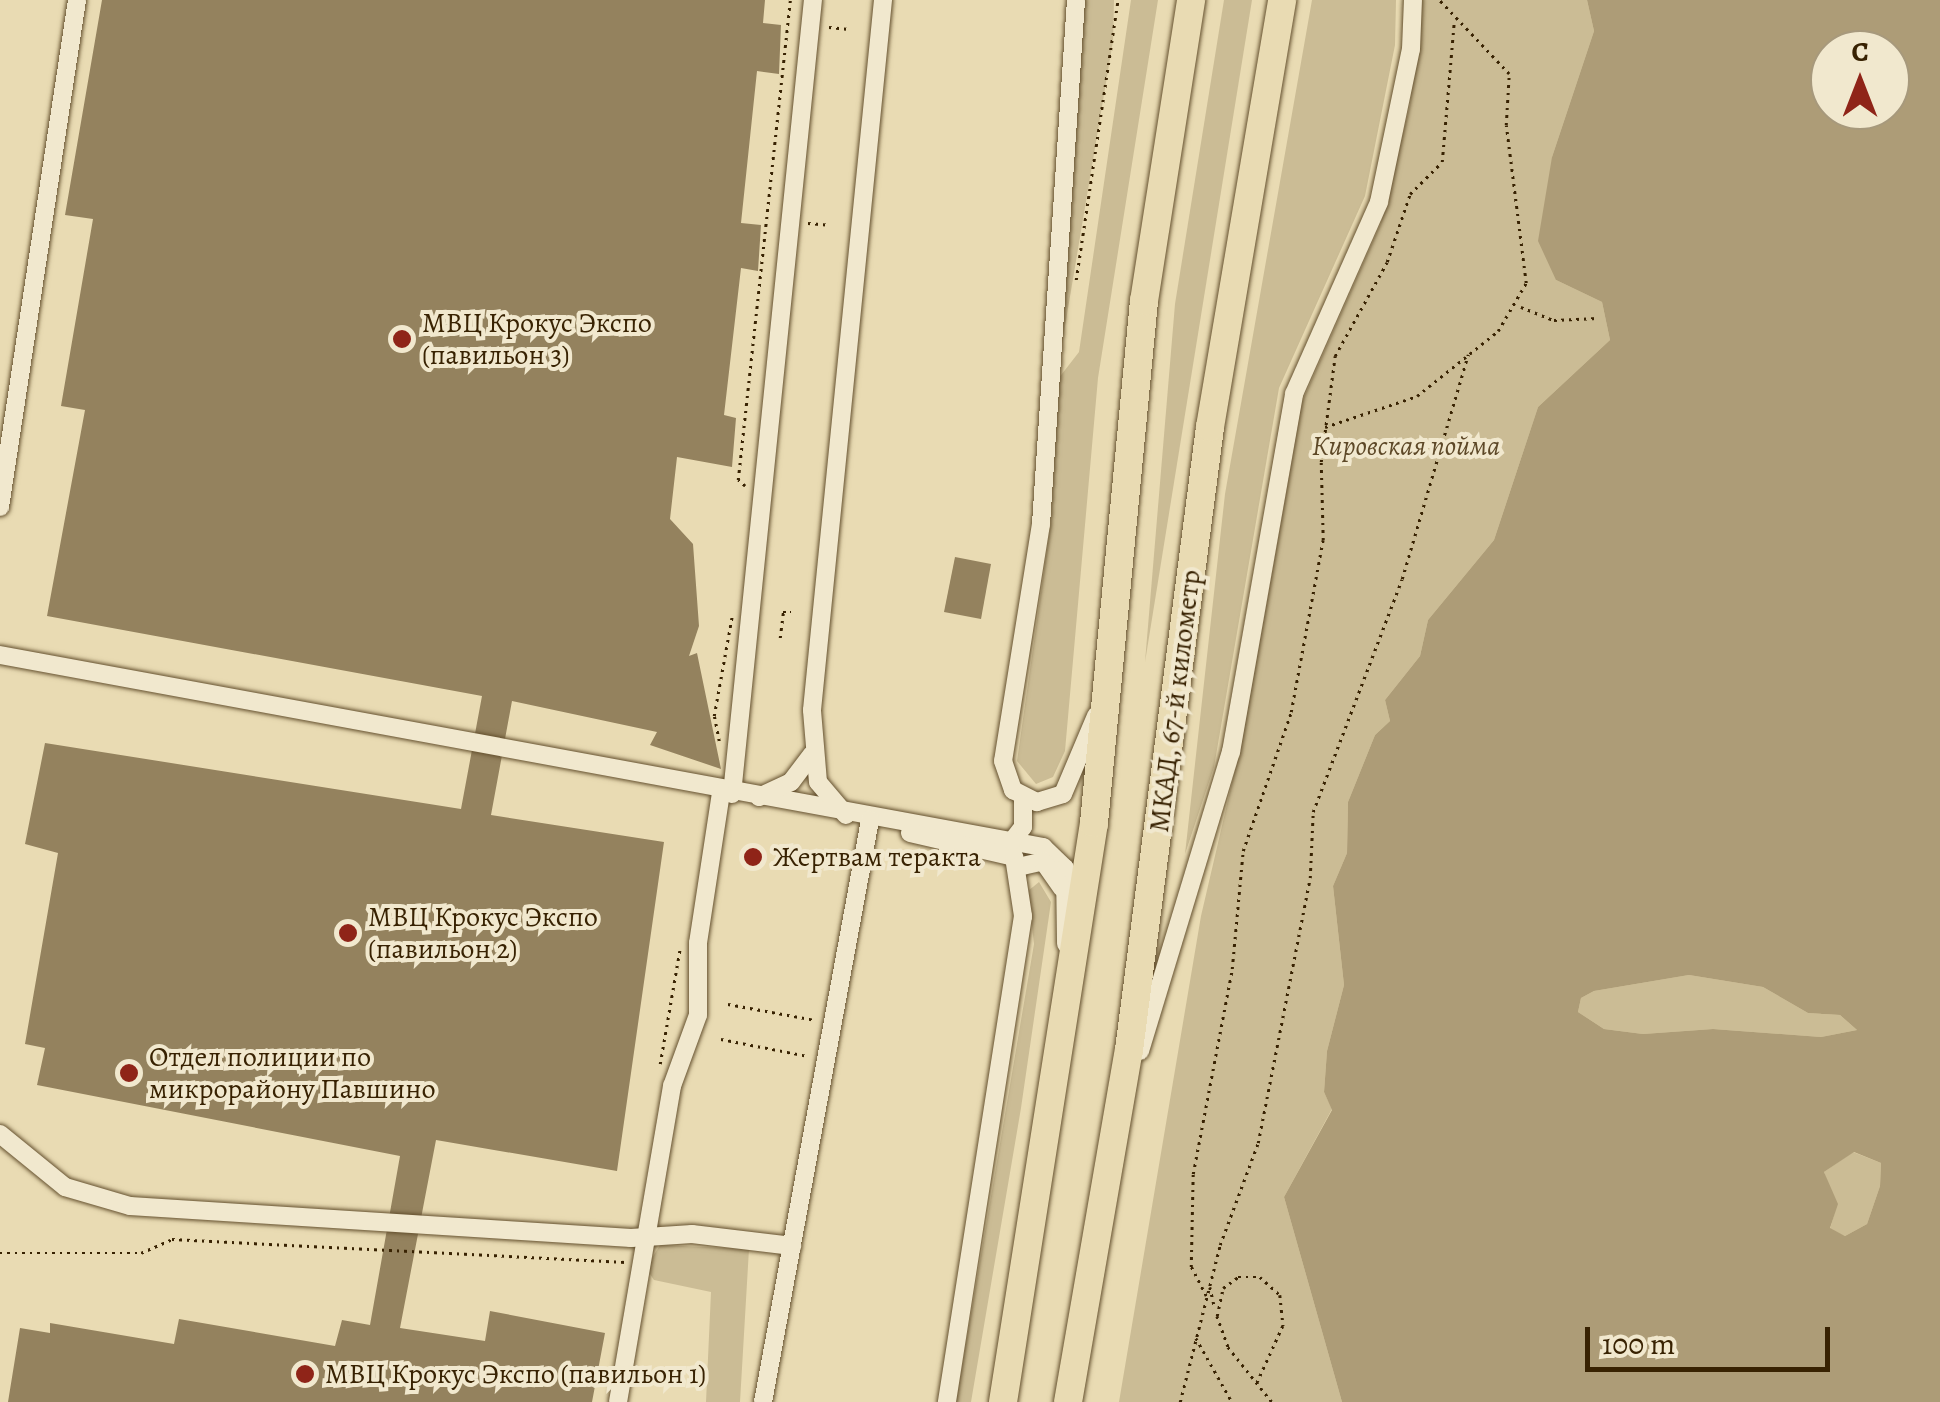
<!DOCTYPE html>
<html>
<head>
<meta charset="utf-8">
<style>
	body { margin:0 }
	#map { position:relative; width:1940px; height:1402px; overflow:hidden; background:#e9dbb3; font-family:Alegreya,serif }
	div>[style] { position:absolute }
	.green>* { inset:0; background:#cbbc95 }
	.water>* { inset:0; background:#ad9c77 }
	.building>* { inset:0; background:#94825e }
	.path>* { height:2.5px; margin-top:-1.25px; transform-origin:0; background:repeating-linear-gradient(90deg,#382202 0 2.5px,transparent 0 7.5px) }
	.roads { filter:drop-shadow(0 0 2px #64502e) drop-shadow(0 0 2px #64502e) }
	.minor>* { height:18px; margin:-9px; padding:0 9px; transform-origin:9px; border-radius:9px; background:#f1e8ce }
	.highway>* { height:28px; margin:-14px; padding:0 14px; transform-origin:14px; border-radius:14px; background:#e9dbb3 }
	.dots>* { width:28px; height:28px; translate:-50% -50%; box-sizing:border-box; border:5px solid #f1e8ce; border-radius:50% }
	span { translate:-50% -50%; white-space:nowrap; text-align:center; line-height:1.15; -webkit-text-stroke:8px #f1e8ce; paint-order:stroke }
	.poi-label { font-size:28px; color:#382202 }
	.left { translate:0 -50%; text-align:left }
	.park-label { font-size:28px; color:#5d4827; font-style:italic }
	.street-label { font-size:28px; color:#382202 }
	.north { position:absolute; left:1810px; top:30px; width:100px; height:100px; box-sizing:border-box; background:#f1e8ce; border:2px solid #a7997c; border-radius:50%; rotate:0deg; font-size:28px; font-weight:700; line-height:40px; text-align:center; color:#382202 }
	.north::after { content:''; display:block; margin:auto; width:35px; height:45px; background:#8f2418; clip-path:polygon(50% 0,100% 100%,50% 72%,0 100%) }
	.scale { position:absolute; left:1585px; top:1327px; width:245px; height:45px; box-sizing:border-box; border:5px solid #382202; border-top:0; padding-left:12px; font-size:30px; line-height:35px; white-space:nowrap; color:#382202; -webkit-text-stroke:8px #f1e8ce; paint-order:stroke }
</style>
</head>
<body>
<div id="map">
	<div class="green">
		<div style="clip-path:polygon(1081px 0,1114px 0,1113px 41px,1060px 356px)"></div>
		<div style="clip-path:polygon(1131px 0,1158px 0,1098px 378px,1065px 751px,1053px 777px,1036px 784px,1017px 761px,1051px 522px,1058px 379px,1079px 352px)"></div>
		<div style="clip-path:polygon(1224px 0,1252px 0,1145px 662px,1175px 304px)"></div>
		<div style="clip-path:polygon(1312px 0,1396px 0,1395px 45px,1365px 196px,1279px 388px,1214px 767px,1185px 854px,1225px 494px)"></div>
		<div style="clip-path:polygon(1421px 0,1587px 0,1594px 31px,1552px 157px,1556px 280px,1602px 302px,1610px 340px,1538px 407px,1494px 540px,1428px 620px,1420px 656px,1385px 700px,1390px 721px,1375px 735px,1348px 802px,1347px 853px,1333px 886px,1344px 985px,1327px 1051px,1324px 1092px,1332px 1109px,1284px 1197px,1342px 1402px,1119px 1402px,1201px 916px,1238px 757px,1298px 411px,1381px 223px,1410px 105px)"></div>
		<div style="clip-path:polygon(1039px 882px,1051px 902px,1021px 1108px,971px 1402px,956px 1402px,1034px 944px,1028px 891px)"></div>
		<div style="clip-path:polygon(1689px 975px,1763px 987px,1808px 1013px,1840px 1015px,1857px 1030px,1821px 1037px,1713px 1029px,1643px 1034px,1604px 1029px,1578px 1012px,1581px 998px,1594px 991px)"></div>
		<div style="clip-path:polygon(1853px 1152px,1881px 1163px,1880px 1186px,1867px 1224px,1845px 1236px,1830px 1229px,1836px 1208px,1824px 1172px)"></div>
		<div style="clip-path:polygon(660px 1245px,749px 1249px,740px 1402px,706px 1402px,711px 1292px,654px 1280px,646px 1268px)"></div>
	</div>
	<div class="water">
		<div style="clip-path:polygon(evenodd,1587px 0,1940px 0,1940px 1402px,1342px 1402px,1284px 1197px,1332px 1110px,1324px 1092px,1327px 1051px,1344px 985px,1333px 886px,1347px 853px,1348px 802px,1375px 735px,1390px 721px,1385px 700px,1420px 656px,1428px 620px,1494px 540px,1538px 407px,1610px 340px,1602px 302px,1556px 280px,1538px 241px,1552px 157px,1594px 31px,1587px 0,1830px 50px,1890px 50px,1890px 110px,1830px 110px,1830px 50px,1587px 0,1689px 975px,1763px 987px,1808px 1013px,1840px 1015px,1857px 1030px,1821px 1037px,1713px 1029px,1643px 1034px,1604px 1029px,1578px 1012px,1581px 998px,1594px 991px,1689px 975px,1587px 0,1854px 1152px,1881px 1163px,1880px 1186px,1867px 1224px,1845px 1236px,1830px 1228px,1838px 1204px,1824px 1172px,1854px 1152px)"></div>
	</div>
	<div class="building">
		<div style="clip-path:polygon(102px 0,765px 0,763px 23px,781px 25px,779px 74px,757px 71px,741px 223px,761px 225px,758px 271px,741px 268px,724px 415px,736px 418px,732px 467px,677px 457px,670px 519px,693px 544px,699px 626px,689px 656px,697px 653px,721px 769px,650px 745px,657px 732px,512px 701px,491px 815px,664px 842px,617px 1171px,436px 1140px,400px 1328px,485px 1341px,490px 1311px,605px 1333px,592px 1402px,8px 1402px,20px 1328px,50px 1333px,50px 1323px,174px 1344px,179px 1319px,335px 1346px,342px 1320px,370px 1325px,400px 1156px,37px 1085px,45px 1048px,25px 1044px,58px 853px,25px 844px,45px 743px,461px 809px,482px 696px,47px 616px,85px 410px,61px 406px,93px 219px,65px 215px)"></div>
		<div style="clip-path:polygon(955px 557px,991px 564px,981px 619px,944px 612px)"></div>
	</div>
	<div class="path">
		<div style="left:829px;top:27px;width:20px;rotate:6deg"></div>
		<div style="left:808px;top:223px;width:21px;rotate:5deg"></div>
		<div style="left:1076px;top:280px;width:283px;rotate:-81.5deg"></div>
		<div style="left:1521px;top:307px;width:35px;rotate:22deg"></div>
		<div style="left:1554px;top:320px;width:44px;rotate:-2.6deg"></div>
		<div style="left:1325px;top:427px;width:97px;rotate:-18.6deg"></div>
		<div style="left:1417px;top:396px;width:104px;rotate:-38.7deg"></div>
		<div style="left:1498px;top:331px;width:56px;rotate:-59.7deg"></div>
		<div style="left:1526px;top:283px;width:159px;rotate:-97.2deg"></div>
		<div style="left:1506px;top:125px;width:51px;rotate:-86.6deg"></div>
		<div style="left:1509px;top:74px;width:102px;rotate:-133.4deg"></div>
		<div style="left:745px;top:486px;width:9px;rotate:-139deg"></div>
		<div style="left:738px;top:480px;width:483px;rotate:-83.8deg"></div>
		<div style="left:780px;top:638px;width:26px;rotate:-83deg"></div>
		<div style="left:783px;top:612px;width:8px"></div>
		<div style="left:719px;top:741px;width:25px;rotate:-101deg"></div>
		<div style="left:714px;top:716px;width:102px;rotate:-79.8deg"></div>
		<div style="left:728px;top:1004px;width:88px;rotate:10.4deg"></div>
		<div style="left:721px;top:1039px;width:89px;rotate:11.1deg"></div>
		<div style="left:660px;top:1064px;width:118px;rotate:-80.2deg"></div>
		<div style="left:0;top:1253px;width:141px"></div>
		<div style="left:141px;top:1253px;width:34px;rotate:-24deg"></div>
		<div style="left:172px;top:1239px;width:454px;rotate:2.9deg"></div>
		<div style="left:1210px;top:1287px;width:22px;rotate:77deg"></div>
		<div style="left:1206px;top:1296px;width:33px;rotate:-117deg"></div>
		<div style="left:1191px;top:1267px;width:93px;rotate:-88.8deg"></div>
		<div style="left:1193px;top:1174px;width:209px;rotate:-79.2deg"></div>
		<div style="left:1232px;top:969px;width:119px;rotate:-84.7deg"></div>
		<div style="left:1243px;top:851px;width:147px;rotate:-70.9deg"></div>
		<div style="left:1291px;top:712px;width:175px;rotate:-79.5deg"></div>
		<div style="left:1323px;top:540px;width:78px;rotate:-91.5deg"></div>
		<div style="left:1321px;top:462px;width:107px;rotate:-82.5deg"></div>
		<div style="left:1335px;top:356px;width:107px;rotate:-61deg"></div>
		<div style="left:1387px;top:262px;width:72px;rotate:-71.3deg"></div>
		<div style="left:1410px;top:194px;width:45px;rotate:-45deg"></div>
		<div style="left:1442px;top:162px;width:142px;rotate:-85.1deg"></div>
		<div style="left:1217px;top:1316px;width:29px;rotate:-78deg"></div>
		<div style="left:1223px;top:1288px;width:19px;rotate:-36deg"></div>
		<div style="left:1238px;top:1277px;width:22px"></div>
		<div style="left:1260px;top:1277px;width:27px;rotate:42deg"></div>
		<div style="left:1280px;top:1295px;width:31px;rotate:84deg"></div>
		<div style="left:1283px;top:1326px;width:63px;rotate:114.5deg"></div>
		<div style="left:1217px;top:1316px;width:33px;rotate:70deg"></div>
		<div style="left:1228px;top:1347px;width:70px;rotate:51.3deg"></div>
		<div style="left:1196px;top:1338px;width:73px;rotate:60.6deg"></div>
		<div style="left:1180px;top:1402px;width:162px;rotate:-75.7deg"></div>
		<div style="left:1220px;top:1245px;width:109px;rotate:-69.6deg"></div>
		<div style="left:1258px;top:1143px;width:270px;rotate:-78.9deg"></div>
		<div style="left:1310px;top:878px;width:66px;rotate:-87.4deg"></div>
		<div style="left:1313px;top:812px;width:249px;rotate:-69.1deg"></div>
		<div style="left:1402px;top:579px;width:234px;rotate:-73.6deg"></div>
	</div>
	<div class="roads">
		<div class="minor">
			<div style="left:1076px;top:0;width:525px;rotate:93.82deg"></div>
			<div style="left:1041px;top:524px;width:240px;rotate:99.1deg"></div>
			<div style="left:1003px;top:761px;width:31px;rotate:71deg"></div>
			<div style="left:1013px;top:790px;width:27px;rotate:27deg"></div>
			<div style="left:1037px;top:802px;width:27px;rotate:-17deg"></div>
			<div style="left:1063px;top:794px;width:85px;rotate:-67.1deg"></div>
			<div style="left:0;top:507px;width:513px;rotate:-81.36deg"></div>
			<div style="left:0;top:655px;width:1061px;rotate:10.43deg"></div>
			<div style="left:1043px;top:847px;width:30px;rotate:44deg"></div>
			<div style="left:1065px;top:868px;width:76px;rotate:89.2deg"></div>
			<div style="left:732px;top:794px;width:798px;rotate:-84.18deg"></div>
			<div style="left:759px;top:797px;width:35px;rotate:-25deg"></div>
			<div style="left:791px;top:782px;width:35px;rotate:-53deg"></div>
			<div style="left:846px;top:815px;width:43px;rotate:-130.3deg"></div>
			<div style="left:818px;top:782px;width:72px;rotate:-94.8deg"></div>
			<div style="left:812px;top:710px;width:714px;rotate:-84.29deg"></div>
			<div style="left:910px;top:833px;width:107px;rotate:13deg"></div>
			<div style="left:1014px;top:857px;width:60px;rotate:81.3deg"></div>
			<div style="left:1023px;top:916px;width:492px;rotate:98.9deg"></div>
			<div style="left:1012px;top:841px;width:18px;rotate:-52deg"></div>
			<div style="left:1023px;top:827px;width:30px;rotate:-90deg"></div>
			<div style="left:1018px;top:867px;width:26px;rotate:-13deg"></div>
			<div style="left:1043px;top:861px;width:33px;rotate:55deg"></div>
			<div style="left:1140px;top:1051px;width:313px;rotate:-73.1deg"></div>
			<div style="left:1231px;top:752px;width:364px;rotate:-80deg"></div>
			<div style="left:1294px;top:394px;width:210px;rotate:-66.1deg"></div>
			<div style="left:1379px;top:202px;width:156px;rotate:-78.2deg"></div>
			<div style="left:1411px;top:49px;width:49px;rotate:-87.7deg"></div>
			<div style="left:0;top:1134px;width:84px;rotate:39.2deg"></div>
			<div style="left:65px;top:1187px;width:68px;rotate:16.3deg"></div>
			<div style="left:130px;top:1206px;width:502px;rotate:3.65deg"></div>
			<div style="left:631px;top:1238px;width:61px;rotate:-3.8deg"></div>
			<div style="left:692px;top:1234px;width:101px;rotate:6.8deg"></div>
			<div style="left:618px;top:1402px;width:321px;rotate:-80.3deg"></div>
			<div style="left:672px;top:1086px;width:76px;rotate:-69.9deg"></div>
			<div style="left:698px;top:1015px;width:72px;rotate:-90deg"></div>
			<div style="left:698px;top:943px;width:152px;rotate:-81.3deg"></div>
			<div style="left:763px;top:1402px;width:592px;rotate:-79.58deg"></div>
		</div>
		<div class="highway">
			<div style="left:1003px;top:1402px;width:586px;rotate:-81.07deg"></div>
			<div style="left:1094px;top:823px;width:524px;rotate:-84.53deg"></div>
			<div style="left:1144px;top:301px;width:305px;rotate:-81.1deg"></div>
			<div style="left:1068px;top:1402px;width:357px;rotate:-80.2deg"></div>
			<div style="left:1129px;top:1050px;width:628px;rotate:-82.59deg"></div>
			<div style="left:1210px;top:427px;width:433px;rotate:-80.4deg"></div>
		</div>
	</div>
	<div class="dots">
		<div style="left:402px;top:339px;background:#8f2418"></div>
		<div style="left:753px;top:857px;background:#8f2418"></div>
		<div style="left:348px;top:933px;background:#8f2418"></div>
		<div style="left:129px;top:1073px;background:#8f2418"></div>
		<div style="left:305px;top:1374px;background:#8f2418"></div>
	</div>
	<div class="poi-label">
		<span class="left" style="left:422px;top:339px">МВЦ Крокус Экспо<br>(павильон 3)</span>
		<span class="left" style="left:773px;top:857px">Жертвам теракта</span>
		<span class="left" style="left:368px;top:933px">МВЦ Крокус Экспо<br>(павильон 2)</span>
		<span class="left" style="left:149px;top:1073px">Отдел полиции по<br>микрорайону Павшино</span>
		<span class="left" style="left:325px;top:1374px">МВЦ Крокус Экспо (павильон 1)</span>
	</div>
	<div class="park-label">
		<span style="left:1406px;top:446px">Кировская пойма</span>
	</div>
	<div class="street-label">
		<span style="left:1175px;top:701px;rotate:-83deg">МКАД, 67-й километр</span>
	</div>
	<div class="north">С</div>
	<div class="scale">100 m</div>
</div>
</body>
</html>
